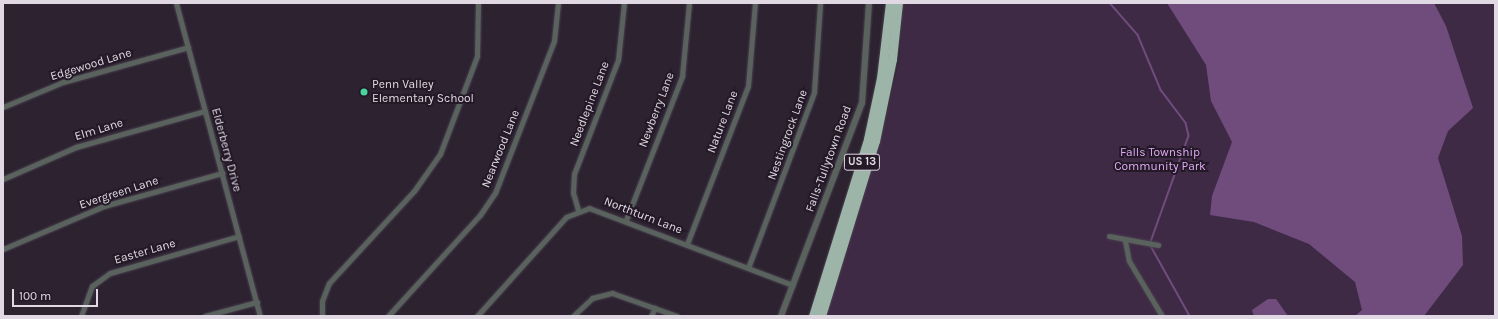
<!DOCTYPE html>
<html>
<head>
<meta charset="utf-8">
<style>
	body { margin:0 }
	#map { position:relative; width:1498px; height:319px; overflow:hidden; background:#2c2230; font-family:Karla,sans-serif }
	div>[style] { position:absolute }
	.green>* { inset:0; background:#3f2a46 }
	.water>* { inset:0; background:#704c7d }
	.stream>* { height:1.5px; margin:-0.75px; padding:0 0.75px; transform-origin:0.75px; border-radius:0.75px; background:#704c7d }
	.roads { filter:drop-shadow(0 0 1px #493f4d) drop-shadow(0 0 1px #493f4d) }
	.minor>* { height:5px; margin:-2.5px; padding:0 2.5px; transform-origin:2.5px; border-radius:2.5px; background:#59625d }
	.tertiary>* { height:6px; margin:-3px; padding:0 3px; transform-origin:3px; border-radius:3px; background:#59625d }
	.motorway>* { height:9px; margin:-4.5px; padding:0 4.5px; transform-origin:4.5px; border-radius:4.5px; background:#9db4a8 }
	.dots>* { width:11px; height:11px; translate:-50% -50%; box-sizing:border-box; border:2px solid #231927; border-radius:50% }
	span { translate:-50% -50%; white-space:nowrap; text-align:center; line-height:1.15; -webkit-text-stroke:4px #231927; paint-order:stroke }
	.shield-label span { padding:1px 3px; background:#231927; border:1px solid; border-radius:3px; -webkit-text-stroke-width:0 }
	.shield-label { font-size:11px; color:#e0d9e3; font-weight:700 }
	.street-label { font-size:12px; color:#e0d9e3 }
	.poi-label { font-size:12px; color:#e0d9e3 }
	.left { translate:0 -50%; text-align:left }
	.park-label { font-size:12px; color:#e1abf6 }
	.frame { position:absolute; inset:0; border:4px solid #e0d9e3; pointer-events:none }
	.scale { position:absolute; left:12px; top:289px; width:86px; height:18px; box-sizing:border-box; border:2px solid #e0d9e3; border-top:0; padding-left:5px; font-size:12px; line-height:14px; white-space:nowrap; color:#e0d9e3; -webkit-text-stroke:3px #231927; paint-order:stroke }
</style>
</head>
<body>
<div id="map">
	<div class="green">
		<div style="clip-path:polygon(903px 3px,1495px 3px,1495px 316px,825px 316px,881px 139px,899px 61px)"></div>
	</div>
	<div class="water">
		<div style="clip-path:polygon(1167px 3px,1434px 3px,1446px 26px,1473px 108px,1448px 131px,1438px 158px,1462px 236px,1463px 265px,1424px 316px,1355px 316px,1362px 310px,1355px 282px,1309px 244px,1254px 222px,1210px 215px,1212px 196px,1232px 142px,1211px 101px,1206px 65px)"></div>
		<div style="clip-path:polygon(1268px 299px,1276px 299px,1288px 316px,1254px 316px,1252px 310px)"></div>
	</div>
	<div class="stream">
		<div style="left:1110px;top:3px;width:43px;rotate:48.8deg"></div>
		<div style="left:1138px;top:35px;width:60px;rotate:67.3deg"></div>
		<div style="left:1161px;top:90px;width:41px;rotate:52.9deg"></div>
		<div style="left:1186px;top:123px;width:13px;rotate:77deg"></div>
		<div style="left:1189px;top:136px;width:113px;rotate:109.7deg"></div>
		<div style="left:1151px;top:246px;width:80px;rotate:60.9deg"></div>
	</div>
	<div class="roads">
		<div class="minor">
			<div style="left:176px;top:3px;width:324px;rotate:75deg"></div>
			<div style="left:3px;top:107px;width:65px;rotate:-22.6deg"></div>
			<div style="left:63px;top:82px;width:130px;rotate:-15.6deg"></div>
			<div style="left:3px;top:179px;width:80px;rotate:-23.7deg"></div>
			<div style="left:76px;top:147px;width:134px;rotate:-15.6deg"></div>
			<div style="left:578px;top:210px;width:18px;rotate:-106deg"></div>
			<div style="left:573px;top:193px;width:19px;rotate:-87deg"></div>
			<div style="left:574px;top:174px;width:122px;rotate:-68.9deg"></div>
			<div style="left:618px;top:60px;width:57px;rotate:-84deg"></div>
			<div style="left:626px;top:220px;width:155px;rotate:-68.7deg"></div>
			<div style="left:682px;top:76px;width:73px;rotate:-84.5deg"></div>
			<div style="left:1109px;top:236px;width:50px;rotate:10.4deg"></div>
			<div style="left:1125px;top:241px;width:20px;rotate:79deg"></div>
			<div style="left:1129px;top:261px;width:64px;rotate:59deg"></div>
			<div style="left:687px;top:244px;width:169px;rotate:-68.9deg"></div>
			<div style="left:748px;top:86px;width:83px;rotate:-85.2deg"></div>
			<div style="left:3px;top:249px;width:110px;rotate:-23.1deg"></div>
			<div style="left:104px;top:206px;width:123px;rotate:-15.6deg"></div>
			<div style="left:748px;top:268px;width:188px;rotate:-69.4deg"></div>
			<div style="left:814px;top:92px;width:89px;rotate:-86.1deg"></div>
			<div style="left:81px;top:316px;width:32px;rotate:-70deg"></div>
			<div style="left:92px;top:286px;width:22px;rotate:-36deg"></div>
			<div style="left:110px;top:273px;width:134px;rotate:-16deg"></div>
			<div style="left:205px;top:316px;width:54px;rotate:-15.1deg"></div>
			<div style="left:322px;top:316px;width:15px;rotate:-90deg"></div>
			<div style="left:322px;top:301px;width:19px;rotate:-69deg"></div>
			<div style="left:329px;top:283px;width:125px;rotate:-47.3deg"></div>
			<div style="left:414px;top:191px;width:45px;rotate:-54.9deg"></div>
			<div style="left:440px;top:154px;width:105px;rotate:-69.3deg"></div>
			<div style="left:477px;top:56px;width:53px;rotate:-88.9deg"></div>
			<div style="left:388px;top:316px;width:137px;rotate:-47.7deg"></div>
			<div style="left:480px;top:215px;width:27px;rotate:-56deg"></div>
			<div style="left:495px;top:193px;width:163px;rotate:-68.8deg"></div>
			<div style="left:554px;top:41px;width:38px;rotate:-84deg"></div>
			<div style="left:477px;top:316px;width:133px;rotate:-48deg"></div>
			<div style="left:566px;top:217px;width:25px;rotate:-21deg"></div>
			<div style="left:589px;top:208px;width:218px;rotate:20.7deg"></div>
			<div style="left:573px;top:316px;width:26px;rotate:-43deg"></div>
			<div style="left:592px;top:298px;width:21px;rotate:-14deg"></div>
			<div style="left:612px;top:293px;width:69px;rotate:19.5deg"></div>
			<div style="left:651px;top:316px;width:9px;rotate:-63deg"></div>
		</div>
		<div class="tertiary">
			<div style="left:781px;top:316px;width:228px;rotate:-69.2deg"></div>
			<div style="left:862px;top:103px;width:100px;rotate:-86deg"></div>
		</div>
		<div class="motorway">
			<div style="left:813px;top:316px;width:185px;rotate:-72.7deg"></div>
			<div style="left:868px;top:139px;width:62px;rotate:-78deg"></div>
			<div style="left:881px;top:78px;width:76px;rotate:-83.2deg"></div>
			<div style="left:821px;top:316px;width:183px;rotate:-72.9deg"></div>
			<div style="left:875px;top:141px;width:84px;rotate:-78.3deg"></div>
			<div style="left:892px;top:59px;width:56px;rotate:-83.9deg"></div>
		</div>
	</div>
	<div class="dots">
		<div style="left:364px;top:92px;background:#48d49d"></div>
	</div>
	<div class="shield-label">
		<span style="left:862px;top:162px">US 13</span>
	</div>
	<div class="street-label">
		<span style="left:91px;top:65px;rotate:-17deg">Edgewood Lane</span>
		<span style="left:590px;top:104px;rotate:-69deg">Needlepine Lane</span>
		<span style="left:657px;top:110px;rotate:-69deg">Newberry Lane</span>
		<span style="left:723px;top:122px;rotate:-69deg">Nature Lane</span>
		<span style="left:99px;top:130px;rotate:-17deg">Elm Lane</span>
		<span style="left:788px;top:135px;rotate:-70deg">Nestingrock Lane</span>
		<span style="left:501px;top:149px;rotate:-68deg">Nearwood Lane</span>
		<span style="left:226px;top:150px;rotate:75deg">Elderberry Drive</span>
		<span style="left:829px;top:159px;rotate:-70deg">Falls-Tullytown Road</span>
		<span style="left:119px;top:193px;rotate:-18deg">Evergreen Lane</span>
		<span style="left:643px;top:216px;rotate:21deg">Northturn Lane</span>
		<span style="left:145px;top:252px;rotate:-16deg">Easter Lane</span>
	</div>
	<div class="poi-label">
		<span class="left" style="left:372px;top:92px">Penn Valley<br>Elementary School</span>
	</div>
	<div class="park-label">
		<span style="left:1160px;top:160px">Falls Township<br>Community Park</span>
	</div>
	<div class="frame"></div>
	<div class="scale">100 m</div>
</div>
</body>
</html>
